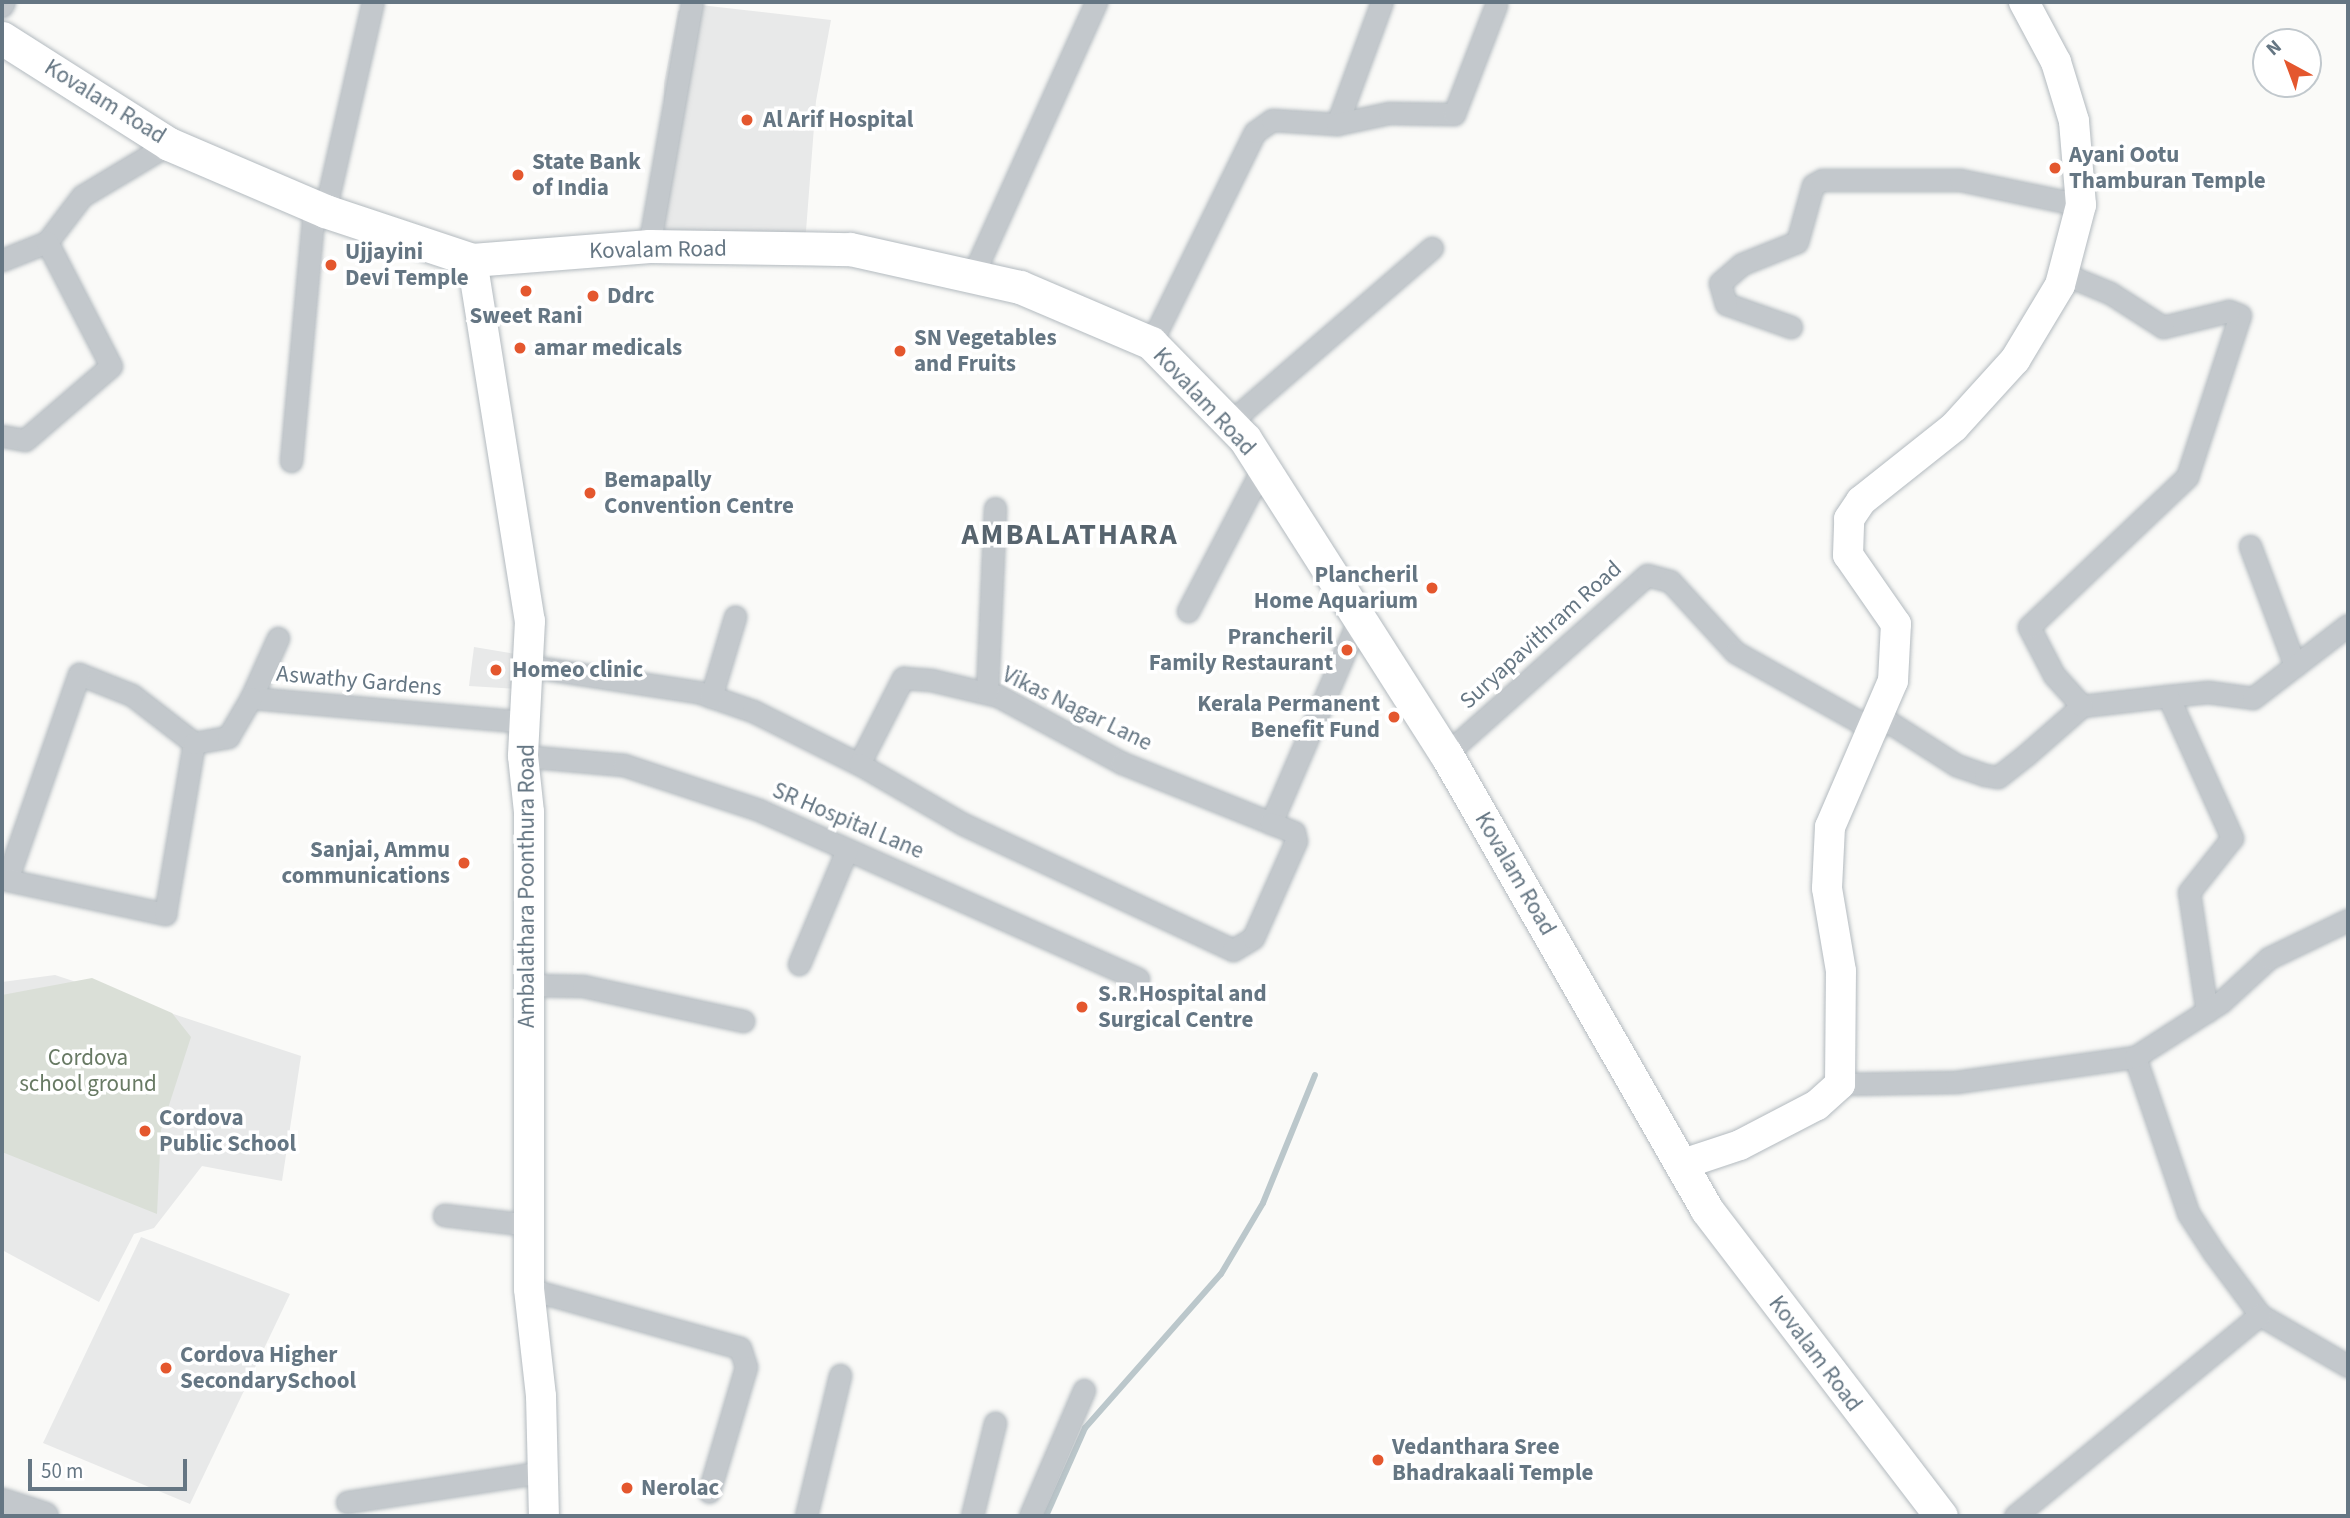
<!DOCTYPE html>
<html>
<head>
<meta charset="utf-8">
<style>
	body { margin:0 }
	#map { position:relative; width:2350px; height:1518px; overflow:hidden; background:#fafaf8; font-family:"Source Sans 3",sans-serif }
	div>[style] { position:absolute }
	.built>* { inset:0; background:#e8e9e9 }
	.green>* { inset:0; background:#dadfd7 }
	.stream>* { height:6px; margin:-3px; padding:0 3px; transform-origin:3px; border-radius:3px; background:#bbc7cb }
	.roads { filter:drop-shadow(0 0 2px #b3babf) drop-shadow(0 0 2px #b3babf) }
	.minor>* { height:21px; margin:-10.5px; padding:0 10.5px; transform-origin:10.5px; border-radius:10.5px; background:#c3c8cc }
	.tertiary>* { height:26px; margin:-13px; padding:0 13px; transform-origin:13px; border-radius:13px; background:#c3c8cc }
	.secondary>* { height:30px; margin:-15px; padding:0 15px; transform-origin:15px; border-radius:15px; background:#fff }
	.primary>* { height:33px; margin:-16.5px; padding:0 16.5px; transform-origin:16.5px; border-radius:16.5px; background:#fff }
	.dots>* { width:19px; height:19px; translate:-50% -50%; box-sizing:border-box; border:4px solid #fff; border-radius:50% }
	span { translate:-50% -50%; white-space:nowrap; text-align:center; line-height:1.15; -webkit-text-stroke:7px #fff; paint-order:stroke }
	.street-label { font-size:23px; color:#657683 }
	.poi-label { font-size:23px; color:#657683; font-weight:700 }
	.left { translate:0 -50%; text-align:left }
	.right { translate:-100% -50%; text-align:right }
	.park-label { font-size:23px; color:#687a64 }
	.district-label { font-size:30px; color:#57646e; font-weight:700; letter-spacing:2px }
	.frame { position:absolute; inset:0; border:4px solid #657683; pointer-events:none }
	.north { position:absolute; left:2252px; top:28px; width:70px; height:70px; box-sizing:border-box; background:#fff; border:2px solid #c1c8cd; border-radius:50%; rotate:319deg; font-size:19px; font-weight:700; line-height:28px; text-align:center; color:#657683 }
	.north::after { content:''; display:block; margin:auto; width:24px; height:32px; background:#e4572e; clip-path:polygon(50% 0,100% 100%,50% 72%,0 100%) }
	.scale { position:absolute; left:28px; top:1459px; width:159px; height:32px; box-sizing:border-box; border:4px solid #657683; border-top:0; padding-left:9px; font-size:21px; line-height:24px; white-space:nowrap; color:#657683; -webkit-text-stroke:5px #fff; paint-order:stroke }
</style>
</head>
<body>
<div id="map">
	<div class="built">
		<div style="clip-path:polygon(700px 5px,831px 20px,816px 101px,805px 244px,653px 232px,664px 164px,664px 83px,678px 11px)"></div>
		<div style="clip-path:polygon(474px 647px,522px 655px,519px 689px,469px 686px)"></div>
		<div style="clip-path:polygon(55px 975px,301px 1056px,282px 1181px,202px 1166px,154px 1228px,134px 1234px,99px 1302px,2px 1250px,2px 982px)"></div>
		<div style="clip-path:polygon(141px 1237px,290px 1294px,190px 1504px,43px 1443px)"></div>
	</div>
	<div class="green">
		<div style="clip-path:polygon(92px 978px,172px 1013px,191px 1037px,161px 1130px,157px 1214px,2px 1152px,2px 995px)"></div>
	</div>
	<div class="stream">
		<div style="left:1046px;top:1516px;width:96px;rotate:-66.1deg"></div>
		<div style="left:1085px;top:1428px;width:205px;rotate:-48.6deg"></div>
		<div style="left:1221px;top:1274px;width:82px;rotate:-59.4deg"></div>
		<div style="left:1263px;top:1203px;width:138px;rotate:-67.9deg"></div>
	</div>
	<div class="roads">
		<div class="minor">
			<div style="left:2px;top:6px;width:4px;rotate:-63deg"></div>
			<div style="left:1337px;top:124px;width:130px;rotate:-69.8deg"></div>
			<div style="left:325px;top:211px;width:214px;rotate:-77.1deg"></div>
			<div style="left:649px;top:246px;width:248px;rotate:-80deg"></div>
			<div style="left:2px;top:260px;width:48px;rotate:-21.8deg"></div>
			<div style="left:47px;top:242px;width:58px;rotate:-52.7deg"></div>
			<div style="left:82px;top:196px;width:101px;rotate:-30.9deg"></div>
			<div style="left:972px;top:277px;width:302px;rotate:-65.7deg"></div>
			<div style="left:1791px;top:327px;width:69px;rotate:-160.5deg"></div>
			<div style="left:1726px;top:304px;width:22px;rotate:-106deg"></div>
			<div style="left:1720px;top:283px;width:29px;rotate:-41deg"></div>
			<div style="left:1742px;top:264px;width:59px;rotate:-21.8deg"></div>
			<div style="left:1797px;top:242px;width:59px;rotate:-74.3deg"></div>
			<div style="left:1813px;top:185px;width:10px;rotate:-29deg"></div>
			<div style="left:1822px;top:180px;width:138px"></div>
			<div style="left:1960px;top:180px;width:124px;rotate:11.7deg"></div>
			<div style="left:1151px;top:343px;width:235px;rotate:-63.8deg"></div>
			<div style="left:1255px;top:132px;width:21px;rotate:-35deg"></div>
			<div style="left:1272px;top:120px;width:65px;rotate:3.5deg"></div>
			<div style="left:1337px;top:124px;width:53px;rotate:-11.9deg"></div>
			<div style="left:1389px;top:113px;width:65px;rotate:0.9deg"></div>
			<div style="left:1454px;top:114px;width:117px;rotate:-68.9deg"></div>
			<div style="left:1229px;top:423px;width:268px;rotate:-40.8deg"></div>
			<div style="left:2px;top:436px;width:23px;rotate:10deg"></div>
			<div style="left:25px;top:440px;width:113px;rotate:-40.7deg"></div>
			<div style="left:111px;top:366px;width:140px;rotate:-117.3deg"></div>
			<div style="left:291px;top:461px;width:256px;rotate:-84.8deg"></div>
			<div style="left:2250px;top:546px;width:128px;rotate:69.4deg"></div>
			<div style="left:1188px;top:611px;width:162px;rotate:-62.5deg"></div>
			<div style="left:278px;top:638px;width:66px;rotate:114.2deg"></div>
			<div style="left:251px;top:698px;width:278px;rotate:5deg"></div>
			<div style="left:528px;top:666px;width:172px;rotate:8.7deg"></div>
			<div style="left:698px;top:692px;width:58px;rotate:19.1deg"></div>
			<div style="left:753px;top:711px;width:119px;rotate:26.6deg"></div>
			<div style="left:859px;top:764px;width:97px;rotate:-62.9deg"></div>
			<div style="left:903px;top:678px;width:28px;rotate:4deg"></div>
			<div style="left:931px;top:680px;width:69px;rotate:13.4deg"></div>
			<div style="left:998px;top:696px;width:141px;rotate:28.4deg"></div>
			<div style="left:1122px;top:763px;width:161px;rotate:21.9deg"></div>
			<div style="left:1271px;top:823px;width:225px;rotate:-66.7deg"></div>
			<div style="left:987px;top:692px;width:184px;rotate:-87.5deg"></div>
			<div style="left:2168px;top:696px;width:40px;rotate:-5.7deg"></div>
			<div style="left:2208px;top:692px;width:45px;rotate:7.6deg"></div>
			<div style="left:2253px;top:698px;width:120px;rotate:-37.5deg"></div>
			<div style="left:711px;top:697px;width:84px;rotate:-73.3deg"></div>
			<div style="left:2082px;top:706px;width:87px;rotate:-6.6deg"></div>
			<div style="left:2168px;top:696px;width:156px;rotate:65.7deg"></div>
			<div style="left:2232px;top:838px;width:69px;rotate:128.5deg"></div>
			<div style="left:2189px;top:892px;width:121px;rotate:81.5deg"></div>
			<div style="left:1881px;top:717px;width:89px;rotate:32.6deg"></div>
			<div style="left:1956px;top:765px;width:31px;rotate:19deg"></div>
			<div style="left:1985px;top:775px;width:13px;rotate:9deg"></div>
			<div style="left:1998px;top:777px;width:36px;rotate:-38deg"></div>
			<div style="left:2026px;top:755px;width:74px;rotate:-41.2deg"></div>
			<div style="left:2082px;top:706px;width:42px;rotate:-132.1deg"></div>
			<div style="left:2054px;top:675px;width:54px;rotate:-117.5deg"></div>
			<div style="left:2029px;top:627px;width:218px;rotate:-43.5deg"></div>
			<div style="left:2187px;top:477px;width:170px;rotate:-71.9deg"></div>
			<div style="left:2240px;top:315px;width:12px;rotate:-160deg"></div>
			<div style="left:2229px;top:311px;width:68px;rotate:166.4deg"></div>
			<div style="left:2163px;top:327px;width:63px;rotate:-147.3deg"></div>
			<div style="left:2110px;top:293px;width:50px;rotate:-157.6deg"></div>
			<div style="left:194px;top:743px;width:78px;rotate:-142.3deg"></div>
			<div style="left:132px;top:695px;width:57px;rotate:-158.4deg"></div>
			<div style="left:79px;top:674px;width:218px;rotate:109.3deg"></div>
			<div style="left:7px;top:880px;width:162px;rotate:12.1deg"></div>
			<div style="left:165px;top:914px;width:173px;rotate:-80.4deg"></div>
			<div style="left:194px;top:743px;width:35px;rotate:-10deg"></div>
			<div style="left:228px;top:737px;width:45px;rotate:-59.5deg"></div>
			<div style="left:1446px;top:754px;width:269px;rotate:-41.7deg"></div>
			<div style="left:1647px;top:575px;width:24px;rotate:15deg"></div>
			<div style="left:1670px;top:581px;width:96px;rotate:47.5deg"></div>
			<div style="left:1735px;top:652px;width:162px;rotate:29.3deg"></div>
			<div style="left:523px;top:756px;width:101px;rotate:5.1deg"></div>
			<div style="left:624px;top:765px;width:142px;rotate:18.4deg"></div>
			<div style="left:759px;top:810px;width:415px;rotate:24deg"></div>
			<div style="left:859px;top:764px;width:120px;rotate:30deg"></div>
			<div style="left:963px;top:824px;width:298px;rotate:25deg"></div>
			<div style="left:1233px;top:950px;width:23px;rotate:-31deg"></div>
			<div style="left:1253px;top:938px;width:106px;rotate:-66.1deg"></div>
			<div style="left:1296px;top:841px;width:9px;rotate:-103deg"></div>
			<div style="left:1294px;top:832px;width:25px;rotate:-159deg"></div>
			<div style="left:799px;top:964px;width:124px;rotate:-67.2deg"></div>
			<div style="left:528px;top:985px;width:55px;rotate:1deg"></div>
			<div style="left:583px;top:986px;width:164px;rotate:12.3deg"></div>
			<div style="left:2135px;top:1057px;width:165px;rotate:71.2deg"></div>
			<div style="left:2188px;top:1213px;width:48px;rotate:57deg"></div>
			<div style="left:2214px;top:1253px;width:77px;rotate:53.4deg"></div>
			<div style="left:2260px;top:1315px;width:102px;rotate:30.1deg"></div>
			<div style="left:1840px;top:1084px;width:116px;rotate:-1deg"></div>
			<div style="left:1956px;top:1082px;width:181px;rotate:-8deg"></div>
			<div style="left:2135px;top:1057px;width:102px;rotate:-32.6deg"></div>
			<div style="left:2221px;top:1002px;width:65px;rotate:-42.5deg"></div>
			<div style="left:2269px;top:958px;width:88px;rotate:-25.7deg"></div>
			<div style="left:444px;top:1215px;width:86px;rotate:6.7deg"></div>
			<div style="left:529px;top:1289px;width:219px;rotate:15.6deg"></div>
			<div style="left:740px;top:1348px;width:20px;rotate:72deg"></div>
			<div style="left:746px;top:1367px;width:130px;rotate:106.5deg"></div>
			<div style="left:347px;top:1502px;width:198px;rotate:-8.7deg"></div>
			<div style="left:806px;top:1516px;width:145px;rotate:-76.4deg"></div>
			<div style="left:972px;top:1516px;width:96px;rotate:-76.1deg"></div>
			<div style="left:1030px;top:1516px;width:137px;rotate:-66.8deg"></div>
			<div style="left:2015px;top:1516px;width:317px;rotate:-39.4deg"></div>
		</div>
		<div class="tertiary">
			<div style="left:2px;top:1502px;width:45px;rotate:18deg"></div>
		</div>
		<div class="secondary">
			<div style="left:472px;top:260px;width:366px;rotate:80.9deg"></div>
			<div style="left:530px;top:621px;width:135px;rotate:93deg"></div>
			<div style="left:523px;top:756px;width:56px;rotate:83.9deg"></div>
			<div style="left:529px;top:812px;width:477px;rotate:90deg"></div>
			<div style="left:529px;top:1289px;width:108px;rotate:83.6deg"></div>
			<div style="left:541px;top:1396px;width:120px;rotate:88.6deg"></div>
			<div style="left:1680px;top:1165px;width:63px;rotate:-18.4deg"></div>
			<div style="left:1740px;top:1145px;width:87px;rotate:-27.5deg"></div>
			<div style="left:1817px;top:1105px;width:31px;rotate:-42deg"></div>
			<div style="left:1840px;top:1084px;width:113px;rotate:-89.5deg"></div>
			<div style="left:1841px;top:971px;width:84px;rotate:-99.6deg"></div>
			<div style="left:1827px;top:888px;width:61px;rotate:-87.2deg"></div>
			<div style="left:1830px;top:827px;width:159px;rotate:-66.7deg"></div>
			<div style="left:1893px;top:681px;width:57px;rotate:-87deg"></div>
			<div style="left:1896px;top:624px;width:84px;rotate:-124.8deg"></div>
			<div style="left:1848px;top:555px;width:36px;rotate:-88deg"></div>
			<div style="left:1849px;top:519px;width:22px;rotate:-56deg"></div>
			<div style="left:1861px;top:501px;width:119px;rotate:-38.5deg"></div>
			<div style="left:1954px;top:427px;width:91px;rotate:-47.7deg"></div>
			<div style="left:2015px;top:360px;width:87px;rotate:-59deg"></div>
			<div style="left:2060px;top:285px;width:83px;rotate:-75.3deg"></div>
			<div style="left:2081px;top:205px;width:84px;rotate:-94.8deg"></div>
			<div style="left:2074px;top:121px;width:62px;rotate:-107deg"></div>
			<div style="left:2056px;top:62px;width:68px;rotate:-118.1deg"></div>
		</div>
		<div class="primary">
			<div style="left:2px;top:38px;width:198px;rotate:32.4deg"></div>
			<div style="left:169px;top:144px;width:170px;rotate:23.2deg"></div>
			<div style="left:325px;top:211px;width:155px;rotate:18.4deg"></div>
			<div style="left:472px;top:260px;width:178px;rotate:-4.5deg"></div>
			<div style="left:649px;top:246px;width:201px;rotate:0.9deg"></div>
			<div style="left:850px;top:249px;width:174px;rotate:12.6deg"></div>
			<div style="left:1020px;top:287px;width:142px;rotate:23.1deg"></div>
			<div style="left:1151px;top:343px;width:134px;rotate:45.6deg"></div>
			<div style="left:1245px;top:439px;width:374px;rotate:57.5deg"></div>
			<div style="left:1446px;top:754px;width:525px;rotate:60.21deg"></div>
			<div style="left:1707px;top:1210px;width:385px;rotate:52.6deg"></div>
		</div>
	</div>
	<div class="dots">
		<div style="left:747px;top:120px;background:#e4572e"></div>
		<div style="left:2055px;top:168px;background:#e4572e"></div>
		<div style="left:518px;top:175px;background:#e4572e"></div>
		<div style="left:331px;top:265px;background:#e4572e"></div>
		<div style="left:526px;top:291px;background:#e4572e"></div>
		<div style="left:593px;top:296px;background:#e4572e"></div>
		<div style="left:520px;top:348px;background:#e4572e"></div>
		<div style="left:900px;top:351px;background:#e4572e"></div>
		<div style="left:590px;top:493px;background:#e4572e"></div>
		<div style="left:1432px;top:588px;background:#e4572e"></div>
		<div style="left:1347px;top:650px;background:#e4572e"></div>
		<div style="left:496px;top:670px;background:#e4572e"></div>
		<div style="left:1394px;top:717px;background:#e4572e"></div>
		<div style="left:464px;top:863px;background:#e4572e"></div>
		<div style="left:1082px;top:1007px;background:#e4572e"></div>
		<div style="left:145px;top:1131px;background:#e4572e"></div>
		<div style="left:166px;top:1368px;background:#e4572e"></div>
		<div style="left:1378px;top:1460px;background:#e4572e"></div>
		<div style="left:627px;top:1488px;background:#e4572e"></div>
	</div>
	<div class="street-label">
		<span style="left:105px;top:102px;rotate:32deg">Kovalam Road</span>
		<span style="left:658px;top:250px;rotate:-1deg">Kovalam Road</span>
		<span style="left:1204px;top:402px;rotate:47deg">Kovalam Road</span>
		<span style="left:1541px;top:635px;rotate:-42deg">Suryapavithram Road</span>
		<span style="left:359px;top:681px;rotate:5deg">Aswathy Gardens</span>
		<span style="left:1077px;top:709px;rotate:26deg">Vikas Nagar Lane</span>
		<span style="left:848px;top:821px;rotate:23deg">SR Hospital Lane</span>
		<span style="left:1515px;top:874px;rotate:60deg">Kovalam Road</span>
		<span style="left:527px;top:886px;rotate:-90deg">Ambalathara Poonthura Road</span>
		<span style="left:1815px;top:1354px;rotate:53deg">Kovalam Road</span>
	</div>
	<div class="poi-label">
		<span class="left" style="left:763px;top:120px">Al Arif Hospital</span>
		<span class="left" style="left:2069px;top:168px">Ayani Ootu<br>Thamburan Temple</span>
		<span class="left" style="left:532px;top:175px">State Bank<br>of India</span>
		<span class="left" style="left:345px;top:265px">Ujjayini<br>Devi Temple</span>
		<span class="left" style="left:607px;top:296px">Ddrc</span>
		<span style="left:526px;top:316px">Sweet Rani</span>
		<span class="left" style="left:914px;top:351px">SN Vegetables<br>and Fruits</span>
		<span class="left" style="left:534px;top:348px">amar medicals</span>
		<span class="left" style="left:604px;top:493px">Bemapally<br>Convention Centre</span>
		<span class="right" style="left:1418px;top:588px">Plancheril<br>Home Aquarium</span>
		<span class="right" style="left:1333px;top:650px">Prancheril<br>Family Restaurant</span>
		<span class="left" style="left:512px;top:670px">Homeo clinic</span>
		<span class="right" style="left:1380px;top:717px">Kerala Permanent<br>Benefit Fund</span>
		<span class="right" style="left:450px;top:863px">Sanjai, Ammu<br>communications</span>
		<span class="left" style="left:1098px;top:1007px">S.R.Hospital and<br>Surgical Centre</span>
		<span class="left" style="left:159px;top:1131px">Cordova<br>Public School</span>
		<span class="left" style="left:180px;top:1368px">Cordova Higher<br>SecondarySchool</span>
		<span class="left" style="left:1392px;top:1460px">Vedanthara Sree<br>Bhadrakaali Temple</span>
		<span class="left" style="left:641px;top:1488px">Nerolac</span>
	</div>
	<div class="park-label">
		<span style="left:88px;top:1071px">Cordova<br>school ground</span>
	</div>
	<div class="district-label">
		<span style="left:1070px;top:535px">AMBALATHARA</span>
	</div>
	<div class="frame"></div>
	<div class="north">N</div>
	<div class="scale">50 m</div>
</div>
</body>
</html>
